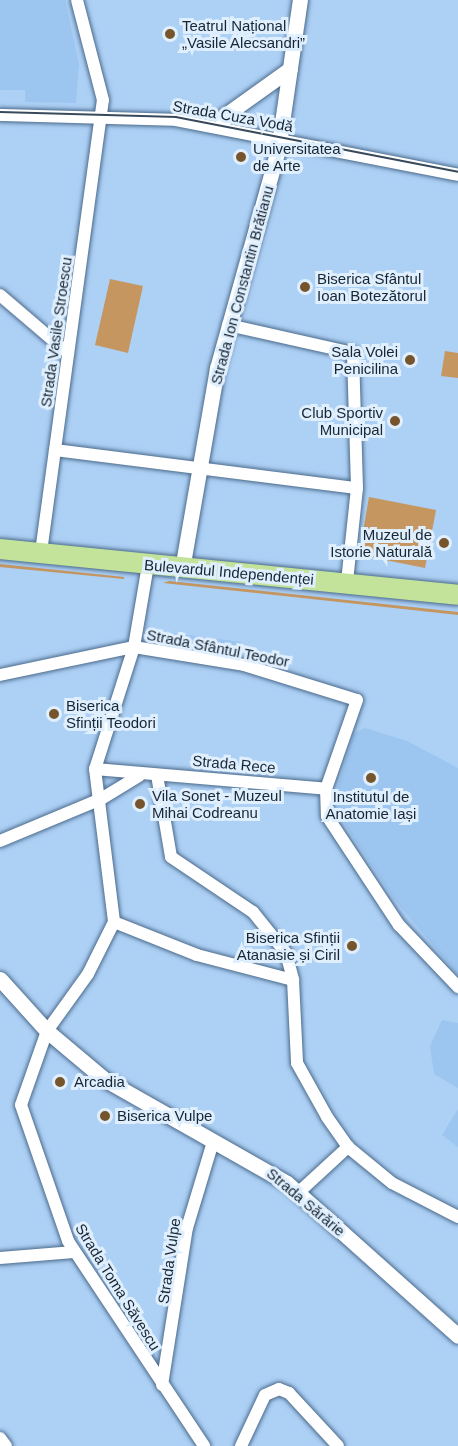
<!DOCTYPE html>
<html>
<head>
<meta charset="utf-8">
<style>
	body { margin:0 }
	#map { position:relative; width:458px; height:1446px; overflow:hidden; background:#add0f5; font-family:Helvetica,sans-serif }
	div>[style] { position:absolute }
	.built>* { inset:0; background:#9cc5ef }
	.green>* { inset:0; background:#c69660 }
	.roads { filter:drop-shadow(0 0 2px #4b6b8c) drop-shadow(0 0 2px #4b6b8c) }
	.minor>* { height:12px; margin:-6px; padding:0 6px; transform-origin:6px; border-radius:6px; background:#fff }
	.tertiary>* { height:15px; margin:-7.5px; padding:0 7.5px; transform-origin:7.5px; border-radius:7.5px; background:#fff }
	.primary>* { height:20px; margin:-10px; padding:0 10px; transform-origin:10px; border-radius:10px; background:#c3e39a }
	.tram>* { height:1.5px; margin:-0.75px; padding:0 0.75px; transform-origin:0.75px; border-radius:0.75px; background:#37495b }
	.dots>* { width:16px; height:16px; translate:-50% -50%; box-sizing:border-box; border:3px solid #e0effe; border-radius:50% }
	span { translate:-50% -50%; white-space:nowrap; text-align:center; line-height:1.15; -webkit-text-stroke:6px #e0effe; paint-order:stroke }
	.poi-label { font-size:15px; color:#182633 }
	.left { translate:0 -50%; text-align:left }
	.right { translate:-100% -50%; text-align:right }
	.street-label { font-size:15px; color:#182633 }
</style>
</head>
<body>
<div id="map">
	<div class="built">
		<div style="clip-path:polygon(0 0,65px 0,79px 64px,76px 103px,25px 102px,25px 90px,0 90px)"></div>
		<div style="clip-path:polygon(151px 630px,241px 642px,240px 654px,150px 642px)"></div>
		<div style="clip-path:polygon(365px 728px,407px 741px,458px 768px,458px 975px,394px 899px,332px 805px,354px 733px)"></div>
		<div style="clip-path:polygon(442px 1020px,458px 1023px,458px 1088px,434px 1074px,430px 1046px)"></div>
		<div style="clip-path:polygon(458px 1109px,458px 1147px,442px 1135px)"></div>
	</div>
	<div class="green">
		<div style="clip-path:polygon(110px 279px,143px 286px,128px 353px,95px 345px)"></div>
		<div style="clip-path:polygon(445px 351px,458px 353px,458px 378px,441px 376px)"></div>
		<div style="clip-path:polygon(369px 497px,436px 510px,425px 568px,370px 557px,361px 543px)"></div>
		<div style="clip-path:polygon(0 564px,124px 577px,124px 579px,0 567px)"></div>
		<div style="clip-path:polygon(169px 581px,458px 612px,458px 615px,163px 583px)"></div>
	</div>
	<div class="roads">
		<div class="minor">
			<div style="left:0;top:115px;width:176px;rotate:1.6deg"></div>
			<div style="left:176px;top:120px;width:287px;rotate:11deg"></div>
			<div style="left:0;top:295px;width:89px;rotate:40.5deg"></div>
			<div style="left:228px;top:325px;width:128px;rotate:12.6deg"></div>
			<div style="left:353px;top:353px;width:135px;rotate:88.3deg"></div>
			<div style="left:357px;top:488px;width:95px;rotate:96.1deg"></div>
			<div style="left:55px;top:450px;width:304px;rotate:7.2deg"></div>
			<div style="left:41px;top:552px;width:456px;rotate:-82.2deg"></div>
			<div style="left:103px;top:100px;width:103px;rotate:-104.6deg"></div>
			<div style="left:148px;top:565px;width:83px;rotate:99.7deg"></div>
			<div style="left:134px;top:647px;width:128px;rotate:107.7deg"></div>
			<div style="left:95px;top:769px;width:154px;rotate:82.9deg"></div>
			<div style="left:114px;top:922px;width:58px;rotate:116.6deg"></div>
			<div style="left:88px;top:974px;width:70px;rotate:125.7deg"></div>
			<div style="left:47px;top:1031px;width:78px;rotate:109.4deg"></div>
			<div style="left:21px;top:1105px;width:144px;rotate:70.9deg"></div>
			<div style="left:68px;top:1241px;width:246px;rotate:56.4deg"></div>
			<div style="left:0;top:675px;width:137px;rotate:-11.8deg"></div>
			<div style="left:134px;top:647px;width:111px;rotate:9.3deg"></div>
			<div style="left:244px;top:665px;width:118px;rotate:17.2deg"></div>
			<div style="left:357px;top:700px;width:94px;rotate:109.2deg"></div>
			<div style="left:326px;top:789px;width:27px;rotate:88deg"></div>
			<div style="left:327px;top:816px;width:131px;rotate:56.6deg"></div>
			<div style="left:399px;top:925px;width:86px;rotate:46.4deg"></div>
			<div style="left:95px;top:769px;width:232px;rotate:4.9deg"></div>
			<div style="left:157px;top:775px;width:83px;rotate:80.3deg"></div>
			<div style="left:171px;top:857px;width:99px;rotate:33.9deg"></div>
			<div style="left:253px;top:912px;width:53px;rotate:51.2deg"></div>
			<div style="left:286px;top:953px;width:28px;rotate:75deg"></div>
			<div style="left:293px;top:980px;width:83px;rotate:87.2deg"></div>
			<div style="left:297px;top:1063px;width:62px;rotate:60.9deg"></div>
			<div style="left:327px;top:1117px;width:37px;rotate:55deg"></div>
			<div style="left:348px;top:1147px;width:57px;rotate:39.3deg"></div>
			<div style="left:392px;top:1183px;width:74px;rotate:27.3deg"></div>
			<div style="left:0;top:841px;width:109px;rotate:-22.6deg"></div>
			<div style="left:101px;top:799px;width:44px;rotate:-31.2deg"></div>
			<div style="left:114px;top:922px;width:89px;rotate:21.7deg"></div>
			<div style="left:197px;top:955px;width:99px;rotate:14.6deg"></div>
			<div style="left:299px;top:1192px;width:67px;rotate:-42.6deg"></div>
			<div style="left:0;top:1258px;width:74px;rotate:-4.6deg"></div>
			<div style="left:162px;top:1385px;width:159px;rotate:-81deg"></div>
			<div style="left:187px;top:1228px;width:90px;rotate:-73.2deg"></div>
			<div style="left:0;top:1438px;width:10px;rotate:53deg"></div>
			<div style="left:241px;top:1446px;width:56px;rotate:-64.8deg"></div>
			<div style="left:265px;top:1395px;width:15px;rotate:-23deg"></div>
			<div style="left:279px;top:1389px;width:11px;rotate:22deg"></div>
			<div style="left:289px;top:1393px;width:72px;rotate:47.2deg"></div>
		</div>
		<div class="tertiary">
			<div style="left:222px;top:126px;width:10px;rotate:-79deg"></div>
			<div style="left:224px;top:116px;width:81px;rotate:-35.5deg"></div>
			<div style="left:182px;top:569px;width:204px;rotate:-80.1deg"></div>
			<div style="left:217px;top:368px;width:226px;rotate:-74.4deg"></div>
			<div style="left:278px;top:150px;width:152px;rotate:-81.7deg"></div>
			<div style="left:0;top:979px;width:70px;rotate:47.9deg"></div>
			<div style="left:47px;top:1031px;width:75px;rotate:40.1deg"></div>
			<div style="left:104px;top:1079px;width:210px;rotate:29.6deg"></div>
			<div style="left:287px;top:1183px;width:229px;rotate:41.8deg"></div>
		</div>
		<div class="primary">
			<div style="left:0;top:549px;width:460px;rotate:5.7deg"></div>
		</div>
	</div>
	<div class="tram">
		<div style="left:0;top:112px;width:176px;rotate:1.6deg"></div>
		<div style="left:176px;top:117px;width:287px;rotate:11deg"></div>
	</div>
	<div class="dots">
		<div style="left:170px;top:34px;background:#76552c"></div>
		<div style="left:241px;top:157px;background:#76552c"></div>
		<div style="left:305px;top:287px;background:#76552c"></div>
		<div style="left:410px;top:360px;background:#76552c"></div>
		<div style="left:395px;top:421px;background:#76552c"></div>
		<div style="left:444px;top:543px;background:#76552c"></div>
		<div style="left:54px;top:714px;background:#76552c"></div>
		<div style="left:371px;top:778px;background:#76552c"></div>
		<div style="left:140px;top:804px;background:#76552c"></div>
		<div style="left:352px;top:946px;background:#76552c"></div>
		<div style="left:60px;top:1082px;background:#76552c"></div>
		<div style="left:105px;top:1116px;background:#76552c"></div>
	</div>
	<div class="poi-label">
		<span class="left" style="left:182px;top:34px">Teatrul Național<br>„Vasile Alecsandri”</span>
		<span class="left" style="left:253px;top:157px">Universitatea<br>de Arte</span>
		<span class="left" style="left:317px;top:287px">Biserica Sfântul<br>Ioan Botezătorul</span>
		<span class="right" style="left:398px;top:360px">Sala Volei<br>Penicilina</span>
		<span class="right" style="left:383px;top:421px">Club Sportiv<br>Municipal</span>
		<span class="right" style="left:432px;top:543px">Muzeul de<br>Istorie Naturală</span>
		<span class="left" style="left:66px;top:714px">Biserica<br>Sfinții Teodori</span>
		<span class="left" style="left:152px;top:804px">Vila Sonet - Muzeul<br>Mihai Codreanu</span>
		<span style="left:371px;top:805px">Institutul de<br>Anatomie Iași</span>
		<span class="right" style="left:340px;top:946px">Biserica Sfinții<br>Atanasie și Ciril</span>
		<span class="left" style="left:74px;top:1082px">Arcadia</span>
		<span class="left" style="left:117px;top:1116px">Biserica Vulpe</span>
	</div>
	<div class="street-label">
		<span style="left:233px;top:116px;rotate:10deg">Strada Cuza Vodă</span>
		<span style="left:242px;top:285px;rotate:-75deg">Strada Ion Constantin Brătianu</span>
		<span style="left:56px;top:332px;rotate:-82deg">Strada Vasile Stroescu</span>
		<span style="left:229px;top:572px;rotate:5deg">Bulevardul Independenței</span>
		<span style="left:218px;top:648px;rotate:11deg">Strada Sfântul Teodor</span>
		<span style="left:234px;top:764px;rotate:5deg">Strada Rece</span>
		<span style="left:306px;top:1202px;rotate:40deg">Strada Sărărie</span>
		<span style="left:169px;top:1261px;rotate:-82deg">Strada Vulpe</span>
		<span style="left:118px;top:1287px;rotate:58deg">Strada Toma Săvescu</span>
	</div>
</div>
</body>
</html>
